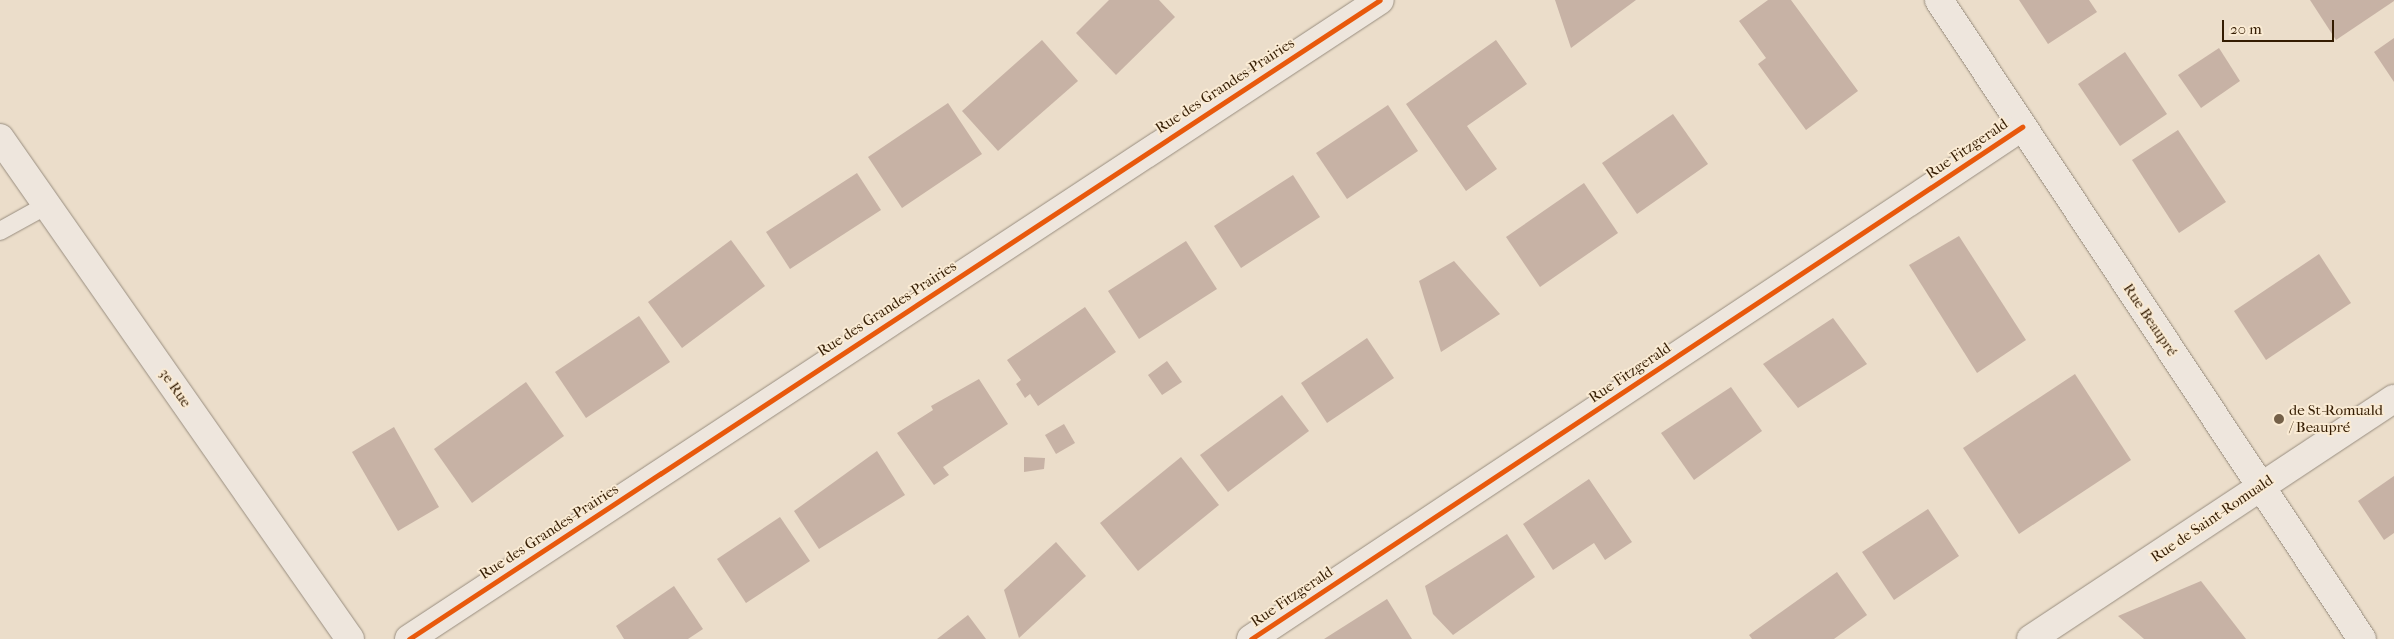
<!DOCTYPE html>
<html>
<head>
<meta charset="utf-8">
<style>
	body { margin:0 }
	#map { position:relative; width:2394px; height:639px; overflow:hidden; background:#ebddca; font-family:"IM FELL French Canon",serif }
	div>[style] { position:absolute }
	.building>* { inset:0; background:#c7b2a5 }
	.roads { filter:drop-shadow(0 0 1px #988d7f) drop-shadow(0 0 1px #988d7f) }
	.service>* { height:18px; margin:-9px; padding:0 9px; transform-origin:9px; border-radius:9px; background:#eee6dd }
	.minor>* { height:28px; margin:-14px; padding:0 14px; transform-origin:14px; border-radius:14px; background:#eee6dd }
	.tertiary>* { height:28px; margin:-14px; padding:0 14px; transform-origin:14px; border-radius:14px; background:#eee6dd }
	.cycleway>* { height:5px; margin:-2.5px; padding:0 2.5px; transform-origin:2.5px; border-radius:2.5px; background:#e8590c }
	.dots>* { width:14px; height:14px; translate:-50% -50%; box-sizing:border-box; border:2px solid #faebd4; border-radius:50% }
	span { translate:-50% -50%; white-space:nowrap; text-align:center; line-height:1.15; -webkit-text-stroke:4px #faebd4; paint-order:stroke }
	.street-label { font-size:15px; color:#341c02 }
	.poi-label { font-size:15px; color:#341c02 }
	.left { translate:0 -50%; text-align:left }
	.scale { position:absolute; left:2222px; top:20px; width:112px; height:22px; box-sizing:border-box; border:2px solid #341c02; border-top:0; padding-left:6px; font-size:15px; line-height:18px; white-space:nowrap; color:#341c02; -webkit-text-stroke:4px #faebd4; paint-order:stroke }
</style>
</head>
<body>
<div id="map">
	<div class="building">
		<div style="clip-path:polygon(1109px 0,1159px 0,1175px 17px,1116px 75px,1076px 33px)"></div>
		<div style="clip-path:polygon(1555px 0,1636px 0,1571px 48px)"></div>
		<div style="clip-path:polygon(1768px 0,1791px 0,1858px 91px,1806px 130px,1758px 64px,1766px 58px,1739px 21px)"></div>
		<div style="clip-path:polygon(2019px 0,2089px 0,2097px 12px,2048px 44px)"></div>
		<div style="clip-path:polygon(2310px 0,2394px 0,2394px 1px,2336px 40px)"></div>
		<div style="clip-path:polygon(2394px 38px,2394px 82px,2374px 52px)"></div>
		<div style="clip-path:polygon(1042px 40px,1078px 81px,998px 151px,962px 111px)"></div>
		<div style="clip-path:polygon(1496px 40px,1527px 84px,1467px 126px,1497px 169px,1466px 191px,1406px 104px)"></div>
		<div style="clip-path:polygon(2219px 48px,2240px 81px,2201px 108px,2178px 75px)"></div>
		<div style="clip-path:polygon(2125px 52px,2167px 114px,2120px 146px,2078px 84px)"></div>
		<div style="clip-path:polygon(948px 103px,982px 154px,902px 208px,868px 157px)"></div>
		<div style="clip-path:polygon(1388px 105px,1418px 151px,1347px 199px,1316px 153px)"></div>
		<div style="clip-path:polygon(1673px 114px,1708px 164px,1637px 214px,1602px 163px)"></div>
		<div style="clip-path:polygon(2178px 130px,2226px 202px,2179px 233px,2132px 160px)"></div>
		<div style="clip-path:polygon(857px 173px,881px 210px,790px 269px,766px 232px)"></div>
		<div style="clip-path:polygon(1293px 175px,1320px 217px,1241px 268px,1214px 226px)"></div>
		<div style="clip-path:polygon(1584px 183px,1618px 233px,1540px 287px,1506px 237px)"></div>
		<div style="clip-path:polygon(1959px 236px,2026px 340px,1977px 373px,1909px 265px)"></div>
		<div style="clip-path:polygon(731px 240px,765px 286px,682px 348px,648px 302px)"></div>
		<div style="clip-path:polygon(1186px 241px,1217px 289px,1139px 339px,1108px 291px)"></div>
		<div style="clip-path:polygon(2319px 254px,2351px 303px,2266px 360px,2234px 311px)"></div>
		<div style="clip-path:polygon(1454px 261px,1500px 314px,1441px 352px,1419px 281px)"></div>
		<div style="clip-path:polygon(1085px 307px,1116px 352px,1038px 406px,1030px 394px,1025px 398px,1016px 384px,1021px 380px,1007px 360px)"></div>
		<div style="clip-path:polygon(639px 316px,670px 362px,586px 418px,555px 372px)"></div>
		<div style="clip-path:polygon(1833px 318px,1867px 364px,1798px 408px,1763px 364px)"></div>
		<div style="clip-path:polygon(1367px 338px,1394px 378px,1327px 423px,1301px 383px)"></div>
		<div style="clip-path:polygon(1167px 361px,1182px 382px,1162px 395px,1148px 375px)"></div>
		<div style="clip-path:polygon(2075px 374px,2131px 460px,2019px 534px,1963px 448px)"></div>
		<div style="clip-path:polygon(979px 379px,1008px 424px,943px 467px,949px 475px,934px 485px,897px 433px,933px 410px,931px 406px)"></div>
		<div style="clip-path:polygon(526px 382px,564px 436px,472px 503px,434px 449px)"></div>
		<div style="clip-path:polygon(1731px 387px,1762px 431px,1694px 480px,1661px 433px)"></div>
		<div style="clip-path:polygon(1282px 395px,1309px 431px,1228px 492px,1200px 455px)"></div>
		<div style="clip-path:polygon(1064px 424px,1075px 443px,1056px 454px,1045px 435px)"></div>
		<div style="clip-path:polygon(394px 427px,439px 507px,398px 531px,352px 452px)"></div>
		<div style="clip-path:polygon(877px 451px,905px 495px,819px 549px,794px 511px)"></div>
		<div style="clip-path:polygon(1024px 457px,1045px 458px,1044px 469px,1024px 472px)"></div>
		<div style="clip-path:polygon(1181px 457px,1219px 505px,1138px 571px,1100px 523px)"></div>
		<div style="clip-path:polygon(2394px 476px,2394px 533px,2384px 540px,2358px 501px)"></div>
		<div style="clip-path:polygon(1589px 479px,1632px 542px,1605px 560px,1594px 543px,1553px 570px,1523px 524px)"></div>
		<div style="clip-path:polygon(1928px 509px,1959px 556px,1894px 600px,1862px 552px)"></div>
		<div style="clip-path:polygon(780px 517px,810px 561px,746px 603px,717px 559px)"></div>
		<div style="clip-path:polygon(1507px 534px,1535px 577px,1453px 635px,1433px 614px,1425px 586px)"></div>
		<div style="clip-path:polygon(1056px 542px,1086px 576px,1019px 638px,1004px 590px)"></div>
		<div style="clip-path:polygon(1837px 572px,1867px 615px,1834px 639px,1752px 639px,1749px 635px)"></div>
		<div style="clip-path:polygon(2201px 581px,2246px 639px,2144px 639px,2118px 616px)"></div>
		<div style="clip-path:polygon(674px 586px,703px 629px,688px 639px,624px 639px,616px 626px)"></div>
		<div style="clip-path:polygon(1387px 599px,1412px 639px,1324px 639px)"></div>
		<div style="clip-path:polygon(968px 615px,986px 639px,937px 639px)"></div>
	</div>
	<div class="roads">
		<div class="service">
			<div style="left:0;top:231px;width:54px;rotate:-29deg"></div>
		</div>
		<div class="minor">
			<div style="left:1939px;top:0;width:766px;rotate:56.5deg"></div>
			<div style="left:0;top:138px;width:611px;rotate:55.06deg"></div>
			<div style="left:409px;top:639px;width:1162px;rotate:-33.35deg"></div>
			<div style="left:1251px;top:639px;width:926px;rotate:-33.59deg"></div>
		</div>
		<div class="tertiary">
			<div style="left:2031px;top:639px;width:435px;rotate:-33.5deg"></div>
		</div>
	</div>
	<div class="cycleway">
		<div style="left:409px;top:639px;width:1162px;rotate:-33.35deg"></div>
		<div style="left:1251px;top:639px;width:926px;rotate:-33.59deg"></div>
	</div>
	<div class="dots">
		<div style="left:2279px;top:419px;background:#746048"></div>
	</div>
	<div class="street-label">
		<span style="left:1225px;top:86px;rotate:-33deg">Rue des Grandes-Prairies</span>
		<span style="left:1967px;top:149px;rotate:-34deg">Rue Fitzgerald</span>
		<span style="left:887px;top:309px;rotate:-33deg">Rue des Grandes-Prairies</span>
		<span style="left:2150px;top:320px;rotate:56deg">Rue Beaupré</span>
		<span style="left:1630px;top:373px;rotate:-34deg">Rue Fitzgerald</span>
		<span style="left:175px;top:388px;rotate:55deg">3e Rue</span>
		<span style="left:2212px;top:519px;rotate:-34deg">Rue de Saint-Romuald</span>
		<span style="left:549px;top:532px;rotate:-33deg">Rue des Grandes-Prairies</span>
		<span style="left:1292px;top:597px;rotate:-34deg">Rue Fitzgerald</span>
	</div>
	<div class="poi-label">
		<span class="left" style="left:2289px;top:419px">de St-Romuald<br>/ Beaupré</span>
	</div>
	<div class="scale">20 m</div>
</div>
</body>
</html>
